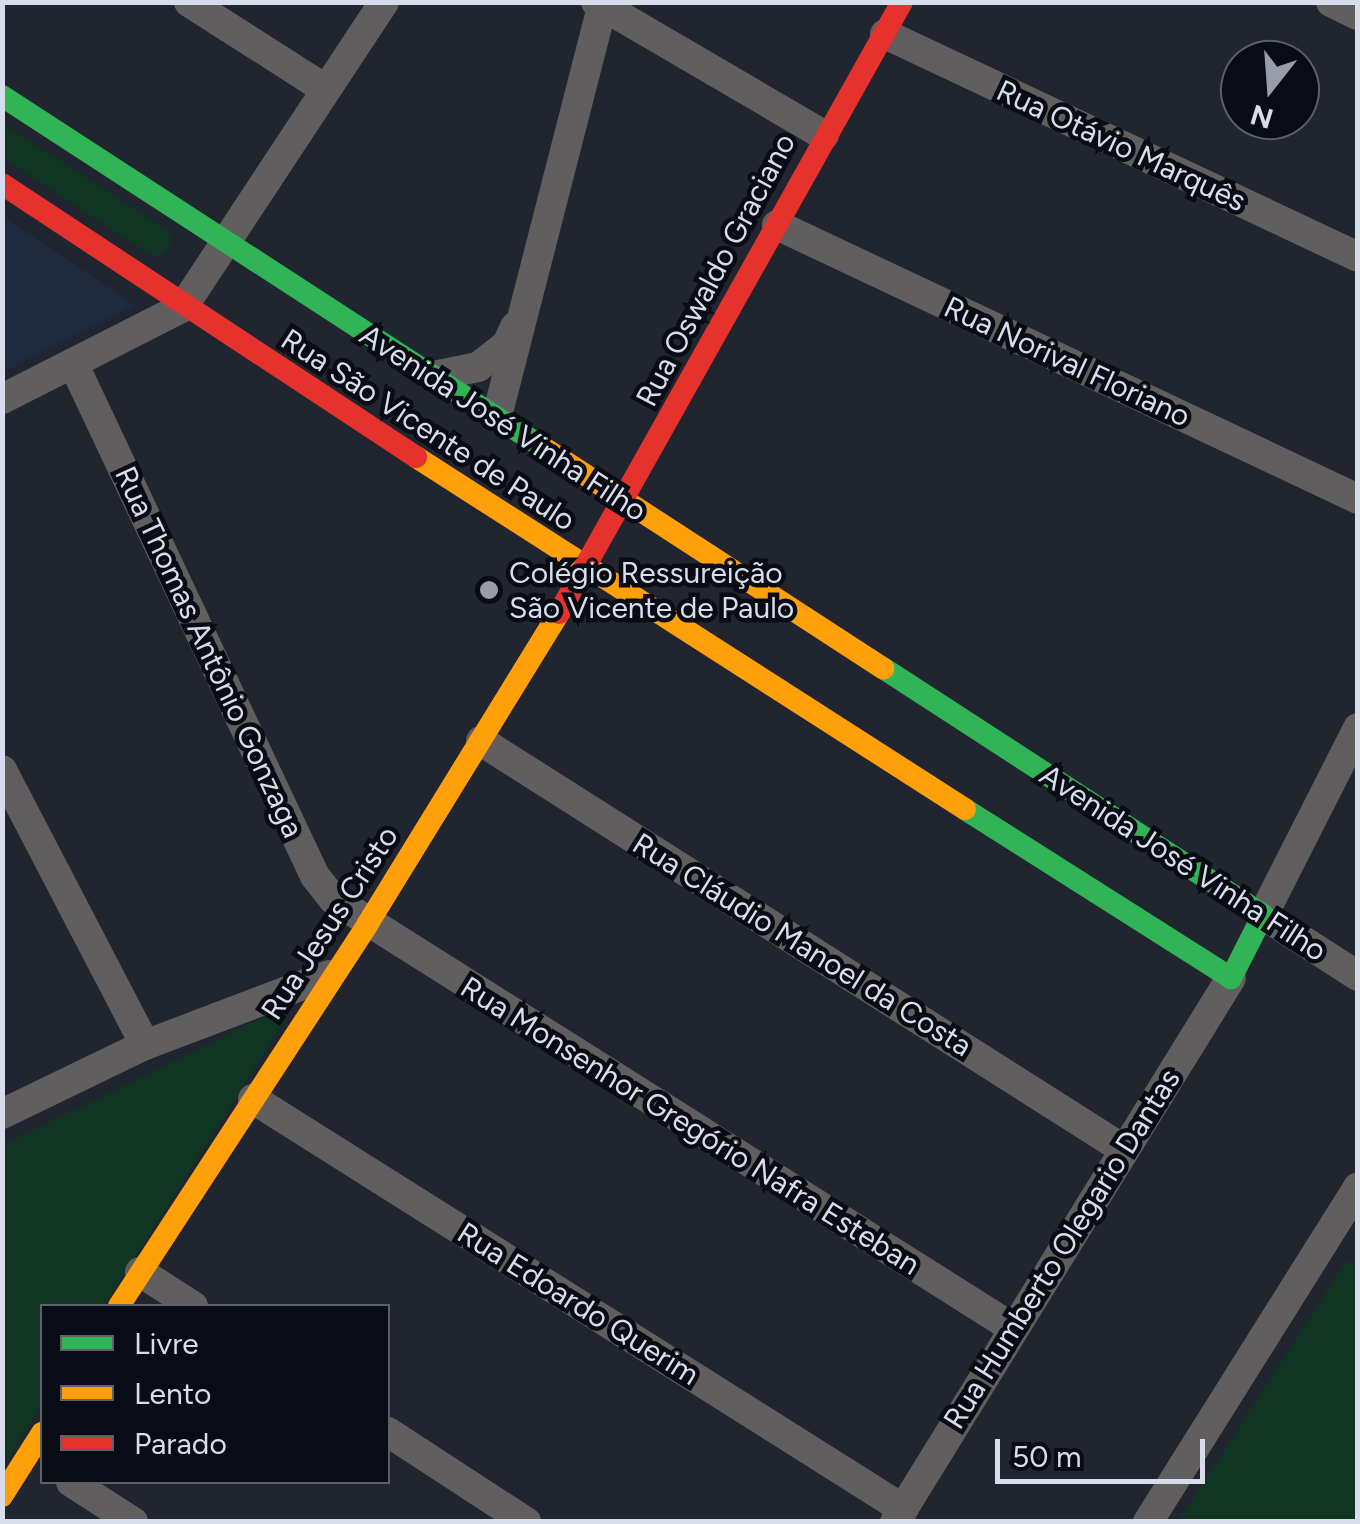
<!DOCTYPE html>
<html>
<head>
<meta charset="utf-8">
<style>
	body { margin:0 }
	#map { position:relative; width:1360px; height:1524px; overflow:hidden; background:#20252f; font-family:Figtree,sans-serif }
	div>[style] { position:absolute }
	.built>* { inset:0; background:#202a3f }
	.green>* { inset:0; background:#103523 }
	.street>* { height:30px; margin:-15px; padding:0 15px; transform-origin:15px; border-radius:15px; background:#615e5f }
	.fast>* { height:22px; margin:-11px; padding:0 11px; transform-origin:11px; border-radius:11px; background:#30b455 }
	.slow>* { height:22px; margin:-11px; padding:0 11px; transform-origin:11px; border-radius:11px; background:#ff9f0a }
	.jam>* { height:22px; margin:-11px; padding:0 11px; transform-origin:11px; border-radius:11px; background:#e5322d }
	.dots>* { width:28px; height:28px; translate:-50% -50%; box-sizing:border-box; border:5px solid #090c14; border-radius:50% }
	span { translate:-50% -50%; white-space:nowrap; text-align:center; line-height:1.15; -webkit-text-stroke:9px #090c14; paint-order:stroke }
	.street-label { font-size:30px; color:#d7ddea }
	.poi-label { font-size:30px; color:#d7ddea }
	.left { translate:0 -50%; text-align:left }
	.frame { position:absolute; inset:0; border:5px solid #d7ddea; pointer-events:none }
	.legend { position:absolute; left:40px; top:1304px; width:350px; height:180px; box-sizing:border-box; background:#090c14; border:2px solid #5b606a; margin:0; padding:12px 18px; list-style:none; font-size:30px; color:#d7ddea }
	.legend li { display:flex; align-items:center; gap:20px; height:50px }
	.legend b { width:50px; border:2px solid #5b606a }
	.north { position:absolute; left:1220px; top:40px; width:100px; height:100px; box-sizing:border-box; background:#090c14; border:2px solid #5b606a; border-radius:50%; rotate:197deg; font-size:28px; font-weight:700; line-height:40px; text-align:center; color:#d7ddea }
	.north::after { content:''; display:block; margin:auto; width:35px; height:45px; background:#979da9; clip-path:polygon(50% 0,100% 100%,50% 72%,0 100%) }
	.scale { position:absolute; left:995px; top:1439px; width:210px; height:45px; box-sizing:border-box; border:5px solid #d7ddea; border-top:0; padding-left:12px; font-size:30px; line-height:35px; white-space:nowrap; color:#d7ddea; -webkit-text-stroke:8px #090c14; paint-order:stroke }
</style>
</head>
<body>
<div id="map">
	<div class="built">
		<div style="clip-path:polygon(3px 216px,135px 305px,3px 372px)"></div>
	</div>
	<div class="green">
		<div style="clip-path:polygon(2px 123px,168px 230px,172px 242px,165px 253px,153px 257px,3px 158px)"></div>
		<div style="clip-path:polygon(279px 1009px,287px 1017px,104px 1306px,42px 1306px,42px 1404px,3px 1468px,3px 1145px)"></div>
		<div style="clip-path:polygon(1347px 1260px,1358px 1267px,1357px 1521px,1178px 1521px)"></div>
	</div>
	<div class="street">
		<div style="left:189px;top:2px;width:161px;rotate:32.6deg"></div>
		<div style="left:596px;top:2px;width:264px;rotate:30.3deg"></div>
		<div style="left:1331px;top:2px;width:30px;rotate:26deg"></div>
		<div style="left:885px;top:34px;width:523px;rotate:25.24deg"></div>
		<div style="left:777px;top:225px;width:642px;rotate:25.25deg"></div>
		<div style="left:73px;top:363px;width:567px;rotate:64.75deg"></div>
		<div style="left:315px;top:876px;width:29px;rotate:52deg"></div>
		<div style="left:333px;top:899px;width:804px;rotate:32.25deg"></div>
		<div style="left:433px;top:376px;width:46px;rotate:-11.3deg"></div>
		<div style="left:478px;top:367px;width:37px;rotate:-38deg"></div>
		<div style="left:507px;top:344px;width:19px;rotate:-65deg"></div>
		<div style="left:2px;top:399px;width:203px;rotate:-26.9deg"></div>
		<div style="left:183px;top:307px;width:365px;rotate:-56.6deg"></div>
		<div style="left:497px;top:416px;width:423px;rotate:-75.6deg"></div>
		<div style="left:1358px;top:728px;width:210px;rotate:116.9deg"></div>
		<div style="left:1263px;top:915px;width:113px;rotate:32.7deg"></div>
		<div style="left:481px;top:741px;width:761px;rotate:32.44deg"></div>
		<div style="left:2px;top:770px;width:310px;rotate:62.5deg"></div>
		<div style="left:253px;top:1099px;width:769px;rotate:32.24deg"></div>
		<div style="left:2px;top:1114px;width:159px;rotate:-25.8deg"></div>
		<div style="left:145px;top:1045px;width:197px;rotate:-20.8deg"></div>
		<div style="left:140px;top:1272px;width:63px;rotate:32.7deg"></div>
		<div style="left:388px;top:1432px;width:165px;rotate:33.1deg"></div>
		<div style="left:71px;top:1482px;width:74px;rotate:32.8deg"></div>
		<div style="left:895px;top:1522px;width:639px;rotate:-58.3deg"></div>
		<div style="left:1148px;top:1522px;width:395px;rotate:-57.9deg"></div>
	</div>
	<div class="fast">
		<div style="left:2px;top:96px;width:650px;rotate:33.01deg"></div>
		<div style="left:883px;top:668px;width:453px;rotate:33deg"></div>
		<div style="left:1263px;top:915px;width:71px;rotate:116.9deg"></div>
		<div style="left:1231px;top:978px;width:315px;rotate:-147.6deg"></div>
	</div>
	<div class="slow">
		<div style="left:547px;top:450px;width:401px;rotate:33deg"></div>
		<div style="left:416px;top:457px;width:652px;rotate:32.67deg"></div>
		<div style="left:119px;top:1306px;width:455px;rotate:-56.9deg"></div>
		<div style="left:367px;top:925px;width:366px;rotate:-58.4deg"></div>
		<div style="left:2px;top:1496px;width:75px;rotate:-57.6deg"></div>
	</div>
	<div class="jam">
		<div style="left:2px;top:184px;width:496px;rotate:33.4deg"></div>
		<div style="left:559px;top:613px;width:701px;rotate:-60.69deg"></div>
	</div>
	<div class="dots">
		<div style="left:489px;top:590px;background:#979da9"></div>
	</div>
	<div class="street-label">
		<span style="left:1121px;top:146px;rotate:25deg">Rua Otávio Marquês</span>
		<span style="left:716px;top:270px;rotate:-62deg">Rua Oswaldo Graciano</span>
		<span style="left:1067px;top:362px;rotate:25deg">Rua Norival Floriano</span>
		<span style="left:503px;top:423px;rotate:33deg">Avenida José Vinha Filho</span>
		<span style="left:428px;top:430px;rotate:33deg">Rua São Vicente de Paulo</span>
		<span style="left:209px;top:652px;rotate:65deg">Rua Thomas Antônio Gonzaga</span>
		<span style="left:1183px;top:863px;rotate:33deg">Avenida José Vinha Filho</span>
		<span style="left:330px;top:923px;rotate:-57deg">Rua Jesus Cristo</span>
		<span style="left:802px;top:945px;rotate:32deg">Rua Cláudio Manoel da Costa</span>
		<span style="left:690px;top:1126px;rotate:32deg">Rua Monsenhor Gregório Nafra Esteban</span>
		<span style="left:1062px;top:1249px;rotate:-58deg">Rua Humberto Olegario Dantas</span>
		<span style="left:578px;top:1304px;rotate:32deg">Rua Edoardo Querim</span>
	</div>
	<div class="poi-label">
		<span class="left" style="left:509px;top:590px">Colégio Ressureição<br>São Vicente de Paulo</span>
	</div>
	<div class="frame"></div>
	<ul class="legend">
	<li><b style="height:12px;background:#30b455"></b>Livre</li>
	<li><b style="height:12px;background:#ff9f0a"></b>Lento</li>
	<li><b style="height:12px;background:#e5322d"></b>Parado</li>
	</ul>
	<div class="north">N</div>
	<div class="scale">50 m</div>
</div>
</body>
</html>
